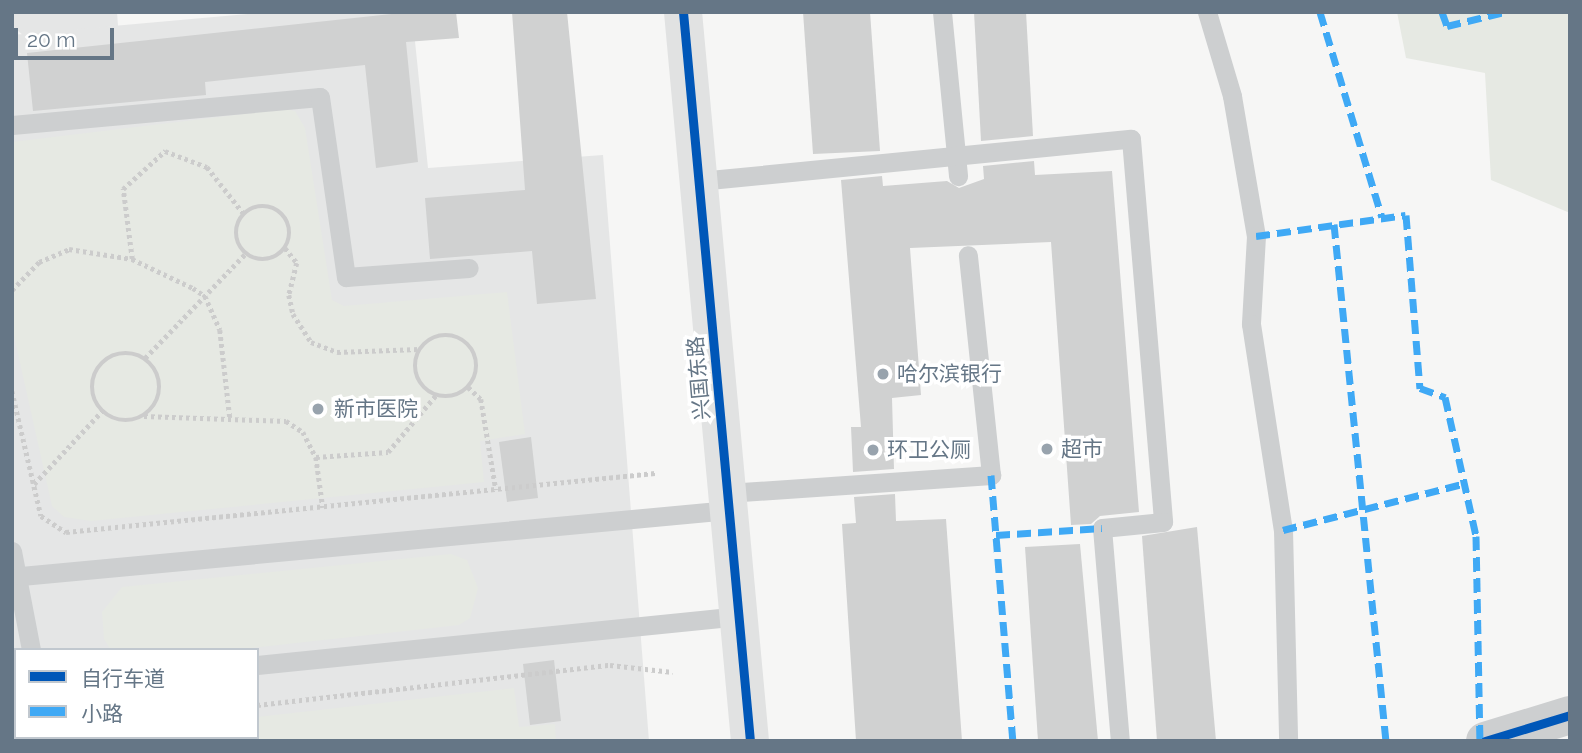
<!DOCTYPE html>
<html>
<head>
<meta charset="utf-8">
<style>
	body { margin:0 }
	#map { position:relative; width:1582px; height:753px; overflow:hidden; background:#f6f6f5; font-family:Raleway,"Noto Sans SC",sans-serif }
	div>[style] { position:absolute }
	.built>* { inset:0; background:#e5e6e6 }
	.green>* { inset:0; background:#e6e9e3 }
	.building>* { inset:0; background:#d0d1d1 }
	.path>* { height:4.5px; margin-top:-2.25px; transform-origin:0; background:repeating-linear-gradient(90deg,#ccc 0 3.5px,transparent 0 7px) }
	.path>.ring { margin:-2.25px; padding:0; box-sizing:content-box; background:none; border:4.5px solid #ccc; border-radius:50% }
	.service>* { height:19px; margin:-9.5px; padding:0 9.5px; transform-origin:9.5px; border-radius:9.5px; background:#cdcfd0 }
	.minor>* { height:38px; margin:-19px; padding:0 19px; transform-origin:19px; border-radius:19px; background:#cdcfd0 }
	.secondary>* { height:38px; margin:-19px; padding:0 19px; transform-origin:19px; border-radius:19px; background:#e1e2e2 }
	.quiet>* { height:7px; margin-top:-3.5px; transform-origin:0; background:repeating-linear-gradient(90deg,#3fa9f5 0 14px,transparent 0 21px) }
	.cycleway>* { height:9px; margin:-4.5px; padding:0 4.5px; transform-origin:4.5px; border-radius:4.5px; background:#0057b8 }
	.dots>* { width:19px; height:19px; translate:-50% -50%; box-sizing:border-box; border:4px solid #fff; border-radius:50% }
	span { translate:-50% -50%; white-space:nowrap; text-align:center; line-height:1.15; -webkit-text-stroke:7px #fff; paint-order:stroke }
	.poi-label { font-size:21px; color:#657686 }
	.left { translate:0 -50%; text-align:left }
	.street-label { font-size:21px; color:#657686 }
	.frame { position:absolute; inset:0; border:14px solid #657686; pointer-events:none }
	.legend { position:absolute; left:14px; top:648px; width:245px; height:91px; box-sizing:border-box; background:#fff; border:2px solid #c1c8cf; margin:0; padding:9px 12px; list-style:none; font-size:21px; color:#657686 }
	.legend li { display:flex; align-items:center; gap:14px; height:35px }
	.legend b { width:35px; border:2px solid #c1c8cf }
	.scale { position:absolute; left:14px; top:28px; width:100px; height:32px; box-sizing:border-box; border:4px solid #657686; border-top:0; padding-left:9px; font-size:21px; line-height:24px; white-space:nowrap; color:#657686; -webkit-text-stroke:5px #fff; paint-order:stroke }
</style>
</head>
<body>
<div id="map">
	<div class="built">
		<div style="clip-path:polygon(12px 12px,117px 12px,118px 26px,23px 35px,12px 26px)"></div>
		<div style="clip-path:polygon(evenodd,270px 12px,412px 12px,428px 168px,603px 155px,649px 741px,12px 741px,12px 35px,270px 12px,16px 650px,257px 650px,257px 737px,16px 737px,16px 650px)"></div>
	</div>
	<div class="green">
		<div style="clip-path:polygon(1397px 12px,1570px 12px,1570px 213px,1491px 180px,1485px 73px,1406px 58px)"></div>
		<div style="clip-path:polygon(284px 109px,295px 111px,305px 128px,332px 300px,344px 306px,507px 292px,525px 434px,480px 441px,484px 482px,91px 521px,64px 517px,52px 506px,12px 327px,12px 142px)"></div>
		<div style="clip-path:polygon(451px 554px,467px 560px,478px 588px,470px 618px,459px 625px,234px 650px,111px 650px,104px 639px,102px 612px,122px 587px)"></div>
		<div style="clip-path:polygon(514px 688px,519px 727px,555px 724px,556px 741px,88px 741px,257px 737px,257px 717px)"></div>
	</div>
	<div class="building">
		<div style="clip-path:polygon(410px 12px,456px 12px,459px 38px,406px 42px,418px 162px,376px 168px,365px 65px,205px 82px,206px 95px,33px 111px,27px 53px)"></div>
		<div style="clip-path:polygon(512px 12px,567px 12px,596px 299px,537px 304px,532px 251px,430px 259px,425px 198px,525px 190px)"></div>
		<div style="clip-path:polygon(803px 12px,870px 12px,880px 151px,813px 154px)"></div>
		<div style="clip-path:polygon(974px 12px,1026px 12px,1033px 136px,981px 141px)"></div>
		<div style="clip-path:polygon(1034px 161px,1035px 175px,1112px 171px,1139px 512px,1100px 516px,1091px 524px,1071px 525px,1051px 242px,910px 248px,921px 395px,892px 398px,894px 469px,853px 472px,851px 427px,861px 427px,841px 180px,882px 176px,883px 186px,947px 181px,959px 188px,984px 179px,983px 166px)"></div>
		<div style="clip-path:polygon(531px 437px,538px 498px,507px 502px,499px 442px)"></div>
		<div style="clip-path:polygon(895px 494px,896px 521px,946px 519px,962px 741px,856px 741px,842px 524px,856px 523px,854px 497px)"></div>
		<div style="clip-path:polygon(1197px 527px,1216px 741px,1157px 741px,1142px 536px)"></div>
		<div style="clip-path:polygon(1080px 544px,1098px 741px,1038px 741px,1025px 547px)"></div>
		<div style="clip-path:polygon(554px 660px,561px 721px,530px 725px,523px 664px)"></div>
	</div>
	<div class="path">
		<div class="ring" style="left:236px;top:206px;width:49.5px;height:49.5px"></div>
		<div style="left:285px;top:248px;width:19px;rotate:51deg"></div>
		<div style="left:297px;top:263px;width:33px;rotate:104deg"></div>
		<div style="left:289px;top:295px;width:19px;rotate:78deg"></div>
		<div style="left:293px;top:314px;width:33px;rotate:57deg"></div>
		<div style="left:311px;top:342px;width:28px;rotate:21deg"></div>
		<div style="left:337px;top:352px;width:82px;rotate:-2.1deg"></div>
		<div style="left:132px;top:259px;width:71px;rotate:-97.3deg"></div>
		<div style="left:123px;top:189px;width:57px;rotate:-42.1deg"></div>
		<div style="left:165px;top:151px;width:45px;rotate:20.9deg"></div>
		<div style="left:207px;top:167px;width:60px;rotate:51.8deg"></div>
		<div style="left:12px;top:290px;width:39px;rotate:-46deg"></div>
		<div style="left:39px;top:262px;width:33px;rotate:-23deg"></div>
		<div style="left:69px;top:249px;width:64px;rotate:9deg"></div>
		<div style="left:132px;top:259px;width:68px;rotate:25.4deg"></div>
		<div style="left:193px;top:288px;width:14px;rotate:34deg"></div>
		<div style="left:205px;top:296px;width:37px;rotate:66deg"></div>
		<div style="left:220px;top:330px;width:89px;rotate:83.5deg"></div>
		<div class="ring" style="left:415px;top:335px;width:57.5px;height:57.5px"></div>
		<div class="ring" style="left:92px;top:353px;width:63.5px;height:63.5px"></div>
		<div style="left:145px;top:358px;width:146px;rotate:-46.1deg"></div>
		<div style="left:468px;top:387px;width:18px;rotate:43deg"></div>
		<div style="left:481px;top:399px;width:92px;rotate:80.6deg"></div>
		<div style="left:12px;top:391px;width:128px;rotate:76.9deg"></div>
		<div style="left:41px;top:516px;width:30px;rotate:33deg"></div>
		<div style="left:66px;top:532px;width:592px;rotate:-5.72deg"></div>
		<div style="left:144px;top:416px;width:142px;rotate:2deg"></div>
		<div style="left:286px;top:421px;width:20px;rotate:33deg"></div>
		<div style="left:303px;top:432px;width:28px;rotate:63deg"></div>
		<div style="left:316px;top:457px;width:51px;rotate:82.2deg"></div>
		<div style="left:316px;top:457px;width:72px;rotate:-4deg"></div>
		<div style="left:388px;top:452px;width:75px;rotate:-49.9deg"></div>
		<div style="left:34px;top:484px;width:100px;rotate:-47deg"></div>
		<div style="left:257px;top:705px;width:355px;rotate:-6.5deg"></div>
		<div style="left:610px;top:665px;width:63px;rotate:6.3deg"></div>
		<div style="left:72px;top:741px;width:4px;rotate:-63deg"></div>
	</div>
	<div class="service">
		<div style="left:942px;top:12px;width:165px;rotate:84.4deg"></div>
		<div style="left:1207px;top:12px;width:88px;rotate:73.4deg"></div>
		<div style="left:1232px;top:96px;width:142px;rotate:80.3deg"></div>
		<div style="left:1256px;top:236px;width:88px;rotate:93.3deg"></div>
		<div style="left:1251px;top:324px;width:208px;rotate:81.2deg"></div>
		<div style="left:1283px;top:530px;width:211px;rotate:88.6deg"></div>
		<div style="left:12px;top:125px;width:309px;rotate:-5.2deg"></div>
		<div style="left:320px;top:97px;width:182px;rotate:81.8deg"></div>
		<div style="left:346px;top:277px;width:123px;rotate:-4.2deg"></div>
		<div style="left:699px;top:181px;width:434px;rotate:-5.6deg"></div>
		<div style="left:1131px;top:139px;width:384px;rotate:85.2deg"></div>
		<div style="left:1163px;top:522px;width:61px;rotate:174.4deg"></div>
		<div style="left:1102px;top:528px;width:214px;rotate:85.2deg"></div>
		<div style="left:727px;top:493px;width:265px;rotate:-3.9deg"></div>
		<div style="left:991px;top:475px;width:221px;rotate:-96deg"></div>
		<div style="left:12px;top:551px;width:101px;rotate:79.1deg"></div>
		<div style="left:21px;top:576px;width:711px;rotate:-5.33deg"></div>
		<div style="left:257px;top:665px;width:483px;rotate:-5.8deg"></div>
		<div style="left:32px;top:741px;width:4px;rotate:-90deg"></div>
	</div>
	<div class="minor">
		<div style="left:1485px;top:741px;width:89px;rotate:-17deg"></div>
	</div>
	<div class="secondary">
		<div style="left:683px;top:12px;width:732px;rotate:84.75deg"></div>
	</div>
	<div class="quiet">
		<div style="left:1320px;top:12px;width:214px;rotate:73.2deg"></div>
		<div style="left:1442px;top:12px;width:15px;rotate:70deg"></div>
		<div style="left:1447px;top:26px;width:60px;rotate:-13.6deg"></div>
		<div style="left:1334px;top:224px;width:520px;rotate:84.26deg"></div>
		<div style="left:1256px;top:236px;width:151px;rotate:-8deg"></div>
		<div style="left:1406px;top:215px;width:174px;rotate:85.4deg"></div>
		<div style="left:1420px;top:388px;width:27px;rotate:20deg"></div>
		<div style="left:1445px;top:397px;width:142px;rotate:77.4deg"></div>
		<div style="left:1476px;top:536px;width:205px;rotate:88.9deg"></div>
		<div style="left:991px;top:475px;width:267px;rotate:85.3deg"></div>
		<div style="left:1283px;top:530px;width:189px;rotate:-14.4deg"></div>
		<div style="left:996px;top:535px;width:106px;rotate:-3.8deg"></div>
	</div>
	<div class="cycleway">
		<div style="left:683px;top:12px;width:732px;rotate:84.75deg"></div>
		<div style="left:1485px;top:741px;width:89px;rotate:-17deg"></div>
	</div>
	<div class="dots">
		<div style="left:883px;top:374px;background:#98a3ad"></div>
		<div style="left:318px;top:409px;background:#98a3ad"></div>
		<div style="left:1047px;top:449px;background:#98a3ad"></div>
		<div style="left:873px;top:450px;background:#98a3ad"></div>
	</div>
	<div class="poi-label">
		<span class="left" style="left:897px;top:374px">哈尔滨银行</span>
		<span class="left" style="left:334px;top:409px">新市医院</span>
		<span class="left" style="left:1061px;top:449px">超市</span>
		<span class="left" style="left:887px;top:450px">环卫公厕</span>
	</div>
	<div class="street-label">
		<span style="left:699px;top:378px;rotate:-95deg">兴国东路</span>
	</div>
	<div class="frame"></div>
	<ul class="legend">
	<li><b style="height:9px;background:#0057b8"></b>自行车道</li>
	<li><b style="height:9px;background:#3fa9f5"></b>小路</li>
	</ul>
	<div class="scale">20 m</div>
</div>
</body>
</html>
